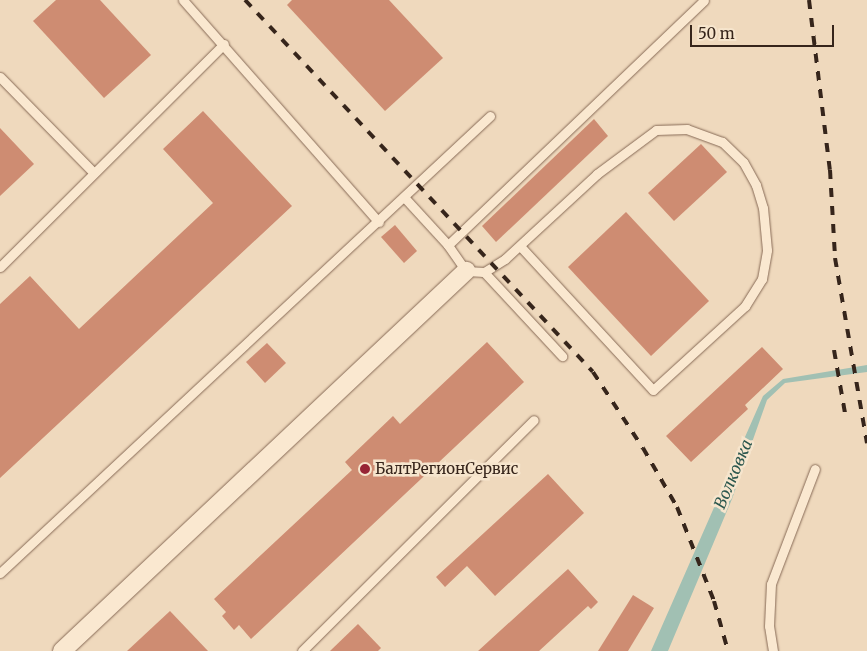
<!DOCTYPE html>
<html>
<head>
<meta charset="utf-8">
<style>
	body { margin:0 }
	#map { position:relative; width:867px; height:651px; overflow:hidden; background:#efd9bd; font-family:Merriweather,serif }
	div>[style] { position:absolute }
	.water>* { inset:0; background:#a1c0b3 }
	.building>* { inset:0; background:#ce8c72 }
	.roads { filter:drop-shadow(0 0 1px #876a56) drop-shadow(0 0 1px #876a56) }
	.service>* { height:9px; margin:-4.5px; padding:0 4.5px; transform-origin:4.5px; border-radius:4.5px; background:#fae8d0 }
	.minor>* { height:18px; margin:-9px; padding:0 9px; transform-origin:9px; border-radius:9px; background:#fae8d0 }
	.rail>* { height:4px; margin-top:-2px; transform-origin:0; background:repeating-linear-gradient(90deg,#36251b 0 9px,transparent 0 18px) }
	.dots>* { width:14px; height:14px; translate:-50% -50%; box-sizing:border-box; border:2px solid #f6e5cd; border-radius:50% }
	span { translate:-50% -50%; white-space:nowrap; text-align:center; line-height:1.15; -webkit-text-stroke:5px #f6e5cd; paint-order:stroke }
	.poi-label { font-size:15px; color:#36251b }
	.left { translate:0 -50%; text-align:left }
	.water-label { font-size:16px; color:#2a564d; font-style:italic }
	.scale { position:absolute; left:690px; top:25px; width:144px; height:22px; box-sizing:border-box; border:2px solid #36251b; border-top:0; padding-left:6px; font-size:15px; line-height:18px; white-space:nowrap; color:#36251b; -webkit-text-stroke:4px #f6e5cd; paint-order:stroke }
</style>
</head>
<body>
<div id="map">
	<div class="water">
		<div style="clip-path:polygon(867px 365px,867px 372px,785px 383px,767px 400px,732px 499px,668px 651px,651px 651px,763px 396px,783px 379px)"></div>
	</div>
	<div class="building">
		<div style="clip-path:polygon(56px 0,100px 0,151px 55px,104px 98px,33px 21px)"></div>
		<div style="clip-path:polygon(292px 0,389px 0,443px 58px,385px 111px,287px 5px)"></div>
		<div style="clip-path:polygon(203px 111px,292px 206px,0 478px,0 304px,30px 276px,79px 329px,213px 203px,163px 149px)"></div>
		<div style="clip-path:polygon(594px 119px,608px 136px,496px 242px,482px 226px)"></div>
		<div style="clip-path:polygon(0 128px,34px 164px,0 196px)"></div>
		<div style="clip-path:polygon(701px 144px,727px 172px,674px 221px,648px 193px)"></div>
		<div style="clip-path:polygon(626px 212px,709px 301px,651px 356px,568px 267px)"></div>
		<div style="clip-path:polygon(395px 225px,417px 251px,404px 263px,381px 237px)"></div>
		<div style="clip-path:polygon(487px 342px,524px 382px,251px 639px,239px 625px,234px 630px,222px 616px,226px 612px,214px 599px,352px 470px,345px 462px,393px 416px,400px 424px)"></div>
		<div style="clip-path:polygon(267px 343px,286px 363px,265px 383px,246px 362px)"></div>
		<div style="clip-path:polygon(762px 347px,783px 369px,745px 405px,748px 409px,691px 462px,666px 436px)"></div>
		<div style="clip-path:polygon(548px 474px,584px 513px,495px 596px,467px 566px,445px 587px,436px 577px)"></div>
		<div style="clip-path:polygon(568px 569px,598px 602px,591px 609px,588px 606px,539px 651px,478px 651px)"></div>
		<div style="clip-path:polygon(633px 595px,654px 608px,628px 651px,598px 651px)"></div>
		<div style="clip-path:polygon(170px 611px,208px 651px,127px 651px)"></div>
		<div style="clip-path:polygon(358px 624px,381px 648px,378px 651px,330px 651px)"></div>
	</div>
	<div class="roads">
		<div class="service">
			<div style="left:183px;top:0;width:296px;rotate:48.6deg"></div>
			<div style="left:0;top:77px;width:134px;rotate:45.6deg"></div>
			<div style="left:404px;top:197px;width:65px;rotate:47.5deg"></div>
			<div style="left:520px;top:246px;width:196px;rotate:47.3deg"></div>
			<div style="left:653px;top:390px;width:125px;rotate:-42.4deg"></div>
			<div style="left:745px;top:306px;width:32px;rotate:-58deg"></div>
			<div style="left:762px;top:279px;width:29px;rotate:-80deg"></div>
			<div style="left:767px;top:250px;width:42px;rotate:-95.4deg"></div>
			<div style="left:763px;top:208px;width:24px;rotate:-107deg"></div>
			<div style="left:756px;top:185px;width:26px;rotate:-119deg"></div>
			<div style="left:743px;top:162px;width:29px;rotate:-136deg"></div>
			<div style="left:722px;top:142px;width:37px;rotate:-160deg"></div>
			<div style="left:687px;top:129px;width:31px;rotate:178deg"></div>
			<div style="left:656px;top:130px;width:74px;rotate:143.3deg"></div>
			<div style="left:597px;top:174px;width:125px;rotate:137.3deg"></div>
			<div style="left:505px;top:259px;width:25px;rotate:148deg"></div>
			<div style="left:484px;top:272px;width:18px;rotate:-177deg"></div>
			<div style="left:466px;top:271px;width:32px;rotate:-125deg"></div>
			<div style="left:448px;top:245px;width:354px;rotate:-43.7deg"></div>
			<div style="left:0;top:267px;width:316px;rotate:-44.9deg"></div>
			<div style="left:484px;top:272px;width:115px;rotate:47.1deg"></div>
			<div style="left:0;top:573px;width:670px;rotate:-43deg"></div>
			<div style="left:302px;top:651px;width:327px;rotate:-44.9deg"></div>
			<div style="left:773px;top:651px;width:25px;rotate:-99deg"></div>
			<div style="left:769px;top:626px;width:42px;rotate:-87.3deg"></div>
			<div style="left:771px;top:584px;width:123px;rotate:-69.1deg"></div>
		</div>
		<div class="minor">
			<div style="left:62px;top:651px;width:555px;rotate:-43.25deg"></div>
		</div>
	</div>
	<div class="rail">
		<div style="left:245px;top:0;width:509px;rotate:46.91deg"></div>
		<div style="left:593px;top:372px;width:91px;rotate:56.7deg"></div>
		<div style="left:643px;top:448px;width:68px;rotate:60deg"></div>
		<div style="left:677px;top:507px;width:101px;rotate:68.5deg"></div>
		<div style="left:714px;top:601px;width:52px;rotate:74.4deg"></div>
		<div style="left:809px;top:0;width:171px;rotate:83deg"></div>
		<div style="left:830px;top:170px;width:88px;rotate:86.7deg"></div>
		<div style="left:835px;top:258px;width:188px;rotate:80.2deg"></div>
		<div style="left:834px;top:350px;width:64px;rotate:80.1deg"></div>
	</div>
	<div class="dots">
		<div style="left:365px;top:469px;background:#972535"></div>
	</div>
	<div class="poi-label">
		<span class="left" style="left:375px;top:469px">БалтРегионСервис</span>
	</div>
	<div class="water-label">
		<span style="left:733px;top:474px;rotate:-67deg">Волковка</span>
	</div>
	<div class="scale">50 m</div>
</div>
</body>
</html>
